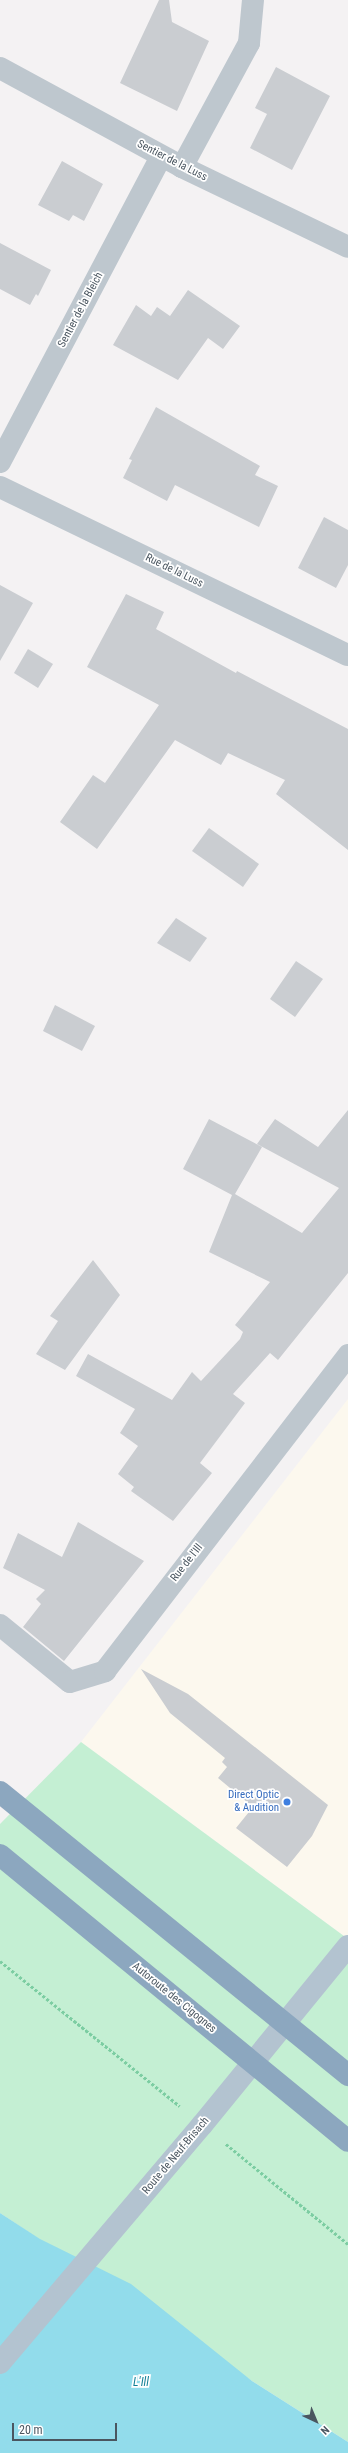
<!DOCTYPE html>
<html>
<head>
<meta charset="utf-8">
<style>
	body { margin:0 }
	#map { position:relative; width:348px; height:2453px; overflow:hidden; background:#f4f2f3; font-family:"Roboto Condensed",sans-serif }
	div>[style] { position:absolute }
	.commercial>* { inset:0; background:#fcf8ee }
	.green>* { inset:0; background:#c4efd3 }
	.water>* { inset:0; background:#92dceb }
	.building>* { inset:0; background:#cacdd1 }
	.path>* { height:2.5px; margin-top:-1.25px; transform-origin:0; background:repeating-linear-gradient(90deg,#7ccda2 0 3px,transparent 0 5px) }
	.minor>* { height:22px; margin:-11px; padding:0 11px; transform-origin:11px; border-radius:11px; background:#bec7ce }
	.major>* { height:22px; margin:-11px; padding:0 11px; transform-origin:11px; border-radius:11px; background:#b3c3d0 }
	.highway>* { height:22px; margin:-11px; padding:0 11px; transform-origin:11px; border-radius:11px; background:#8ca7bf }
	.dots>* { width:11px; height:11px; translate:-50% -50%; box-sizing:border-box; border:2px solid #fff; border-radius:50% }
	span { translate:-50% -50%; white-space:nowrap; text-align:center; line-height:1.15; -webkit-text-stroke:3.5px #fff; paint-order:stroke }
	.street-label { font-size:11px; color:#4a5660 }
	.shop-label { font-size:11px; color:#366cbe }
	.right { translate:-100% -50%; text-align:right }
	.water-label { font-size:12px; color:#107f96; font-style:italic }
	.north { position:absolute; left:296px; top:2401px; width:40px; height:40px; -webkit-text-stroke:3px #fff; paint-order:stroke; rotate:136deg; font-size:11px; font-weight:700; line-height:16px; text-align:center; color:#4a5660 }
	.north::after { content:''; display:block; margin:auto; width:14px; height:18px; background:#4a5660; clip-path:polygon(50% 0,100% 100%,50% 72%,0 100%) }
	.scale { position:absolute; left:12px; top:2423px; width:105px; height:18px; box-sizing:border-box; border:2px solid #4a5660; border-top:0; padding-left:5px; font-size:12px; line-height:14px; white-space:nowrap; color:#4a5660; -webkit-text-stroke:3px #fff; paint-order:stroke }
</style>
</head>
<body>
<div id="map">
	<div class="commercial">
		<div style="clip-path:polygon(348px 1399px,348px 1939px,81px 1742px)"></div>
	</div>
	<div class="green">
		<div style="clip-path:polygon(81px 1742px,348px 1939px,348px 2442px,252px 2381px,0 2213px,0 1824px)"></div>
	</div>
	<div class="water">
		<div style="clip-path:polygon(0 2213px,40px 2239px,131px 2284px,252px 2381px,348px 2442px,348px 2453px,0 2453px)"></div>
	</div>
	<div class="building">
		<div style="clip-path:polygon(159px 0,169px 0,172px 22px,209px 41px,177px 111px,120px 83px)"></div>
		<div style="clip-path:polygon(276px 67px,330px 96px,292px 170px,250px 148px,267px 114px,255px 108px)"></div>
		<div style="clip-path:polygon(62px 161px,103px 184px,84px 221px,73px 215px,69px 221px,38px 205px)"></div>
		<div style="clip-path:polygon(0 243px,51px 270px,38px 296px,36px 294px,30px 305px,0 289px)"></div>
		<div style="clip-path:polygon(188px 290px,240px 326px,223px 349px,208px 338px,178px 380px,113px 345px,136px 305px,151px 316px,157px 307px,170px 316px)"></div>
		<div style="clip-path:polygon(156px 407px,260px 466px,255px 475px,278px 486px,259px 527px,175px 485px,167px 501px,123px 478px,132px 460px,129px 459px)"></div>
		<div style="clip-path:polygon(324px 517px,348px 530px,348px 565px,336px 588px,298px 568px)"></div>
		<div style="clip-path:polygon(0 585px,33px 603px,0 661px)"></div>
		<div style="clip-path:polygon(126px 594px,164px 612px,156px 629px,236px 673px,237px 671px,348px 729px,348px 850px,276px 794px,285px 780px,228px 753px,221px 765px,175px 740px,97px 849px,60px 822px,93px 775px,105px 783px,159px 705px,87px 667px)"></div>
		<div style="clip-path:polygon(28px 649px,53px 664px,38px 688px,14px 673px)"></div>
		<div style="clip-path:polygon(209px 828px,259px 864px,243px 887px,192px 851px)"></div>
		<div style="clip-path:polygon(176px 918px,207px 938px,190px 962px,157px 943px)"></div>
		<div style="clip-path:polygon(296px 961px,323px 979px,295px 1017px,270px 999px)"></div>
		<div style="clip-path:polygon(55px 1005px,95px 1026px,82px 1051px,43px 1031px)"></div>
		<div style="clip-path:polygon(348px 1110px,348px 1273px,278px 1360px,270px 1353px,233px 1394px,245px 1403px,200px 1463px,212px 1473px,173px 1521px,131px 1491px,134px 1487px,118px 1474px,138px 1446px,120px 1433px,135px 1409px,76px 1376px,88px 1354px,172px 1400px,192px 1372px,201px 1381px,240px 1339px,243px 1332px,235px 1325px,270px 1282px,209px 1252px,232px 1195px,183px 1169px,209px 1119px,262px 1147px,235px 1194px,302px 1233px,339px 1188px,257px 1144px,275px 1119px,318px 1147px)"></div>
		<div style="clip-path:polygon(93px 1260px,120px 1295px,65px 1370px,36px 1354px,58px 1321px,50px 1316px)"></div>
		<div style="clip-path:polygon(78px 1522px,144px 1561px,64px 1661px,23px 1627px,41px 1604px,36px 1599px,45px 1590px,3px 1568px,18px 1533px,62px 1557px)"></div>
		<div style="clip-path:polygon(141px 1669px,188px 1694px,328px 1805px,312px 1836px,287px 1867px,236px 1828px,253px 1807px,218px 1778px,227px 1767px,222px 1762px,225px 1758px,170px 1713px)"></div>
	</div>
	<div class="path">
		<div style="left:0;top:1961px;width:231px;rotate:38.9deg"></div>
		<div style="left:226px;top:2144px;width:158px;rotate:39.3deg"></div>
	</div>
	<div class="minor">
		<div style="left:0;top:68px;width:207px;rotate:28.5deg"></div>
		<div style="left:182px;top:167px;width:184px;rotate:25.7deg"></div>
		<div style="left:182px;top:167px;width:141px;rotate:-61.6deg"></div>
		<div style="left:249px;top:43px;width:43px;rotate:-84.7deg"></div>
		<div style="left:0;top:462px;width:345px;rotate:-62.2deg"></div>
		<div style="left:0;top:487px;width:386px;rotate:25.8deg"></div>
		<div style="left:0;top:1625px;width:90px;rotate:39.2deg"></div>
		<div style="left:70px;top:1682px;width:37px;rotate:-17deg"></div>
		<div style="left:105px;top:1671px;width:399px;rotate:-52.4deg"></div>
	</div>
	<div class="major">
		<div style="left:0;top:2363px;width:312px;rotate:-49.7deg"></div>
		<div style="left:202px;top:2125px;width:231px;rotate:-50.8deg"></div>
	</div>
	<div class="highway">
		<div style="left:0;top:1792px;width:449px;rotate:39.1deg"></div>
		<div style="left:0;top:1855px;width:450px;rotate:39.4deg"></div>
	</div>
	<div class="dots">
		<div style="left:287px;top:1802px;background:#3f7fe0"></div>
	</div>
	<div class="street-label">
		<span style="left:172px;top:161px;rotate:27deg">Sentier de la Luss</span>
		<span style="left:81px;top:310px;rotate:-62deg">Sentier de la Bleich</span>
		<span style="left:174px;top:571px;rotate:26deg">Rue de la Luss</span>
		<span style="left:187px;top:1563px;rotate:-52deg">Rue de l'Ill</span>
		<span style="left:174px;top:1998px;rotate:39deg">Autoroute des Cigognes</span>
		<span style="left:176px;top:2156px;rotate:-50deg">Route de Neuf-Brisach</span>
	</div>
	<div class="shop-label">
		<span class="right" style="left:279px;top:1802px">Direct Optic<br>&amp; Audition</span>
	</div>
	<div class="water-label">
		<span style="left:141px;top:2383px">L'Ill</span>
	</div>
	<div class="north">N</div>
	<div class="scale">20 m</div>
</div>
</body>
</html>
